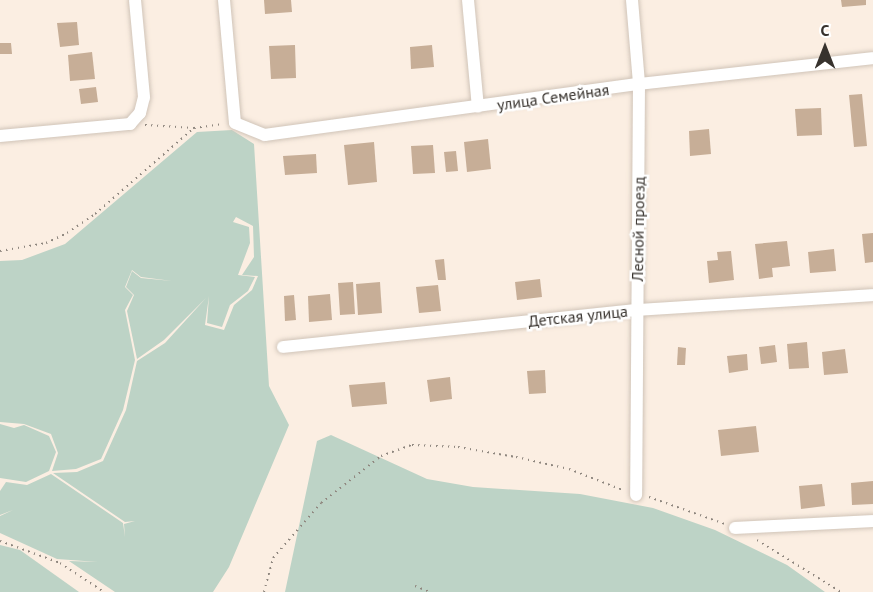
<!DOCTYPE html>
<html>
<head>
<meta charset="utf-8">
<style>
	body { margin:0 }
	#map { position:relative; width:873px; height:592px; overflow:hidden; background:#fbeee2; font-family:"PT Sans",sans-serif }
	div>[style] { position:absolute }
	.green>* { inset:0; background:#bdd3c6 }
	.building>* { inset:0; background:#c7ae97 }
	.path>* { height:2px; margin-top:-1px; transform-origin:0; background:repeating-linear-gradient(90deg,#8f877f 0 1.5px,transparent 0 6px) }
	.roads { filter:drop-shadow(0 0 2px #d0c4b8) drop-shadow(0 0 2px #d0c4b8) }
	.minor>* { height:12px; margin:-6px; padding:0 6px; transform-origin:6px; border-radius:6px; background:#fff }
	span { translate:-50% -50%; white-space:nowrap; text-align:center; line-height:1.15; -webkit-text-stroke:5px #fff; paint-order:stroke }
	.street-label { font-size:16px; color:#37322d }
	.north { position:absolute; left:795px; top:18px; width:60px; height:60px; -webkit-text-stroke:4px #fff; paint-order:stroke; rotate:0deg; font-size:16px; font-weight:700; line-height:24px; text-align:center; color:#37322d }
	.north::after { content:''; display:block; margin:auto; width:21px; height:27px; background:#37322d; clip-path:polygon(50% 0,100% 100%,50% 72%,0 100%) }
</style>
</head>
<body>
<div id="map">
	<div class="green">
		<div style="clip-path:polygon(evenodd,232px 130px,254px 144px,269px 386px,289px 425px,229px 567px,213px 592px,115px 592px,69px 561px,98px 562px,57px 559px,0 533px,0 516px,13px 510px,0 515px,0 491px,6px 482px,27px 485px,51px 474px,123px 523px,125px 537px,124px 524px,135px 521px,125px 522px,53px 473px,77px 472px,103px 461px,126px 410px,137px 361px,165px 343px,206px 298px,164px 340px,137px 359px,127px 311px,134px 295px,126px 287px,132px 271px,141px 278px,172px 281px,141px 277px,132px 270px,125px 287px,133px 295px,125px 310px,135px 360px,123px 410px,101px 459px,76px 469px,52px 471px,58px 453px,51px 434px,24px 424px,0 422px,0 261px,22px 260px,65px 244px,197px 132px,232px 130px,236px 217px,253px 226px,254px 257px,242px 275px,258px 276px,252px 290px,234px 305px,224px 330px,205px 325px,209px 296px,207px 323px,222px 327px,230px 305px,248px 291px,255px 277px,238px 275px,250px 243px,249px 227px,233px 222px,236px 217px)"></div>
		<div style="clip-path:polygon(0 424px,14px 428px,24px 425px,49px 436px,56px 452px,49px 471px,26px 482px,0 478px)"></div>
		<div style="clip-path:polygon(331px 435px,427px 479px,473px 487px,580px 494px,653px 508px,715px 530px,787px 565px,825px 592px,285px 592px,317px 441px)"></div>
		<div style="clip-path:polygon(0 545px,20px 550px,79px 592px,0 592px)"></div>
	</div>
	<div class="building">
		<div style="clip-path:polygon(264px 0,291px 0,292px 12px,265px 14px)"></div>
		<div style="clip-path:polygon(841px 0,866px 0,866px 5px,842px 7px)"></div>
		<div style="clip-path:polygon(77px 22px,79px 45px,60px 47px,57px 23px)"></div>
		<div style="clip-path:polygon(0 43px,11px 43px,12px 54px,0 54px)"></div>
		<div style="clip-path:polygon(295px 45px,296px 78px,271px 79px,269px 46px)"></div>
		<div style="clip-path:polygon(432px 45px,434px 67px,411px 69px,410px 47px)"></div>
		<div style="clip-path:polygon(92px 52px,95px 79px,70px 81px,68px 55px)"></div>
		<div style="clip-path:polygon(96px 87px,98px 102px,81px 104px,79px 89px)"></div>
		<div style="clip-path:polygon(862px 94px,867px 146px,854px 147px,849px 95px)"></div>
		<div style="clip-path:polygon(821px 108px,822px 135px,797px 136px,795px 109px)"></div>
		<div style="clip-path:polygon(709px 129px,711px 154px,690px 156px,689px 131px)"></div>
		<div style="clip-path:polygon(488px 139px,491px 169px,467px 172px,464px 142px)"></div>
		<div style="clip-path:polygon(374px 142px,377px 182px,348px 185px,344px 145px)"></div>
		<div style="clip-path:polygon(433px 145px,435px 173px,413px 174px,411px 146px)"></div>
		<div style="clip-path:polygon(456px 151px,458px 171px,446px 172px,444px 152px)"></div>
		<div style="clip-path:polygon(316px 154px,317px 173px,285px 175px,283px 156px)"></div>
		<div style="clip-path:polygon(873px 233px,873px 262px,865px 263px,862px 234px)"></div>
		<div style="clip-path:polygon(787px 241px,790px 266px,772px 268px,773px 277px,759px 279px,755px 244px)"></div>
		<div style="clip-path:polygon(834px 249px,836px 271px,810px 273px,808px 252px)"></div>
		<div style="clip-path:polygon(731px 251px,734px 280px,709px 283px,707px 261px,718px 260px,717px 252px)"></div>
		<div style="clip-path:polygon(444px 259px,446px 280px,438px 280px,435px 260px)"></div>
		<div style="clip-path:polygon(540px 279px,542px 297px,517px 300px,515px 282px)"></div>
		<div style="clip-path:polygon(353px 282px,355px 314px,340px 315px,338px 283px)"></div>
		<div style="clip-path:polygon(380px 282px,382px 313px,358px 315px,356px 284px)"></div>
		<div style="clip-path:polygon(438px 285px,441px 311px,419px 313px,416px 287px)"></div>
		<div style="clip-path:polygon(330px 294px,332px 320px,309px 322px,308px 296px)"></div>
		<div style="clip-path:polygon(294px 295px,296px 320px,285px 321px,284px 296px)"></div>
		<div style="clip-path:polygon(807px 342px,809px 368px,789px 369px,787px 344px)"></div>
		<div style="clip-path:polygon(775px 345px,777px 362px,761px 364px,759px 347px)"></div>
		<div style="clip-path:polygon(678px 347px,686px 348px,685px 365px,677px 365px)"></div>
		<div style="clip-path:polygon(845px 349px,848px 373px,824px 375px,822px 352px)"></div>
		<div style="clip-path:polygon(747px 354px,748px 370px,729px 373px,727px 356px)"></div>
		<div style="clip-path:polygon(545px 370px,546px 393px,529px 394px,527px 371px)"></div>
		<div style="clip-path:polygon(450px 377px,452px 399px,430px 402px,427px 380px)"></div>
		<div style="clip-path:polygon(385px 382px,387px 404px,352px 407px,349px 385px)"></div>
		<div style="clip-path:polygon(756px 426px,759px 452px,721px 456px,718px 430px)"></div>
		<div style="clip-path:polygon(873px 481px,873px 504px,852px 505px,851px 483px)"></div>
		<div style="clip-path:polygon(822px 484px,825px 506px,801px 509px,799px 486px)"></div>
	</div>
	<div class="path">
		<div style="left:145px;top:125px;width:49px;rotate:3.5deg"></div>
		<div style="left:194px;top:128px;width:29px;rotate:-8deg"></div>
		<div style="left:0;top:251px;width:47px;rotate:-9.9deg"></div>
		<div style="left:46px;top:243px;width:23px;rotate:-25deg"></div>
		<div style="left:67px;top:233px;width:34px;rotate:-34deg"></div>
		<div style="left:95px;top:214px;width:131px;rotate:-41deg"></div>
		<div style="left:649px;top:497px;width:81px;rotate:19.6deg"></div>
		<div style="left:757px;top:540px;width:99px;rotate:31.8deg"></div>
		<div style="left:0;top:541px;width:64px;rotate:20.1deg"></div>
		<div style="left:60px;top:563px;width:53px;rotate:33.4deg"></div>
		<div style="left:415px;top:586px;width:16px;rotate:22deg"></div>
		<div style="left:264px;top:592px;width:35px;rotate:-75deg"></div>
		<div style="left:273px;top:558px;width:73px;rotate:-48.9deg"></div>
		<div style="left:321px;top:503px;width:76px;rotate:-38.1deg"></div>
		<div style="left:381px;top:456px;width:33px;rotate:-20deg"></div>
		<div style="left:412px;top:445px;width:46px;rotate:2.5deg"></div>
		<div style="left:458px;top:447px;width:59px;rotate:9.8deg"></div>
		<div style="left:516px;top:457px;width:54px;rotate:12.8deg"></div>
		<div style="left:569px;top:469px;width:58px;rotate:21.3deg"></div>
	</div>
	<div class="roads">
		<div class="minor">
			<div style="left:224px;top:0;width:123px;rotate:84.9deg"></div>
			<div style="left:235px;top:123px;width:32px;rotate:22deg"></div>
			<div style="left:265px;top:135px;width:377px;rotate:-7.8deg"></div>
			<div style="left:639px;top:84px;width:235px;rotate:-6.3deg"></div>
			<div style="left:468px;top:0;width:107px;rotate:84.7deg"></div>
			<div style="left:632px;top:0;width:84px;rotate:85.2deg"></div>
			<div style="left:639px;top:84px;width:411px;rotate:90.4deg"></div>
			<div style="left:0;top:136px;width:131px;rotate:-5.3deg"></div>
			<div style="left:130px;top:124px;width:15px;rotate:-48deg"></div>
			<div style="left:140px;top:113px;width:16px;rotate:-76deg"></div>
			<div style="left:144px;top:97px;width:97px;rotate:-95.3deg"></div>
			<div style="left:283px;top:347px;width:356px;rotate:-6deg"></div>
			<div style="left:637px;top:310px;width:236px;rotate:-3.6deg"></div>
			<div style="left:735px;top:528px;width:138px;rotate:-2.9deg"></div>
		</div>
	</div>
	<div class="street-label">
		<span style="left:553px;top:97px;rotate:-8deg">улица Семейная</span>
		<span style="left:638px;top:229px;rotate:-89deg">Лесной проезд</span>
		<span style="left:578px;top:316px;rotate:-6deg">Детская улица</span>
	</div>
	<div class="north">С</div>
</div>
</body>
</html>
